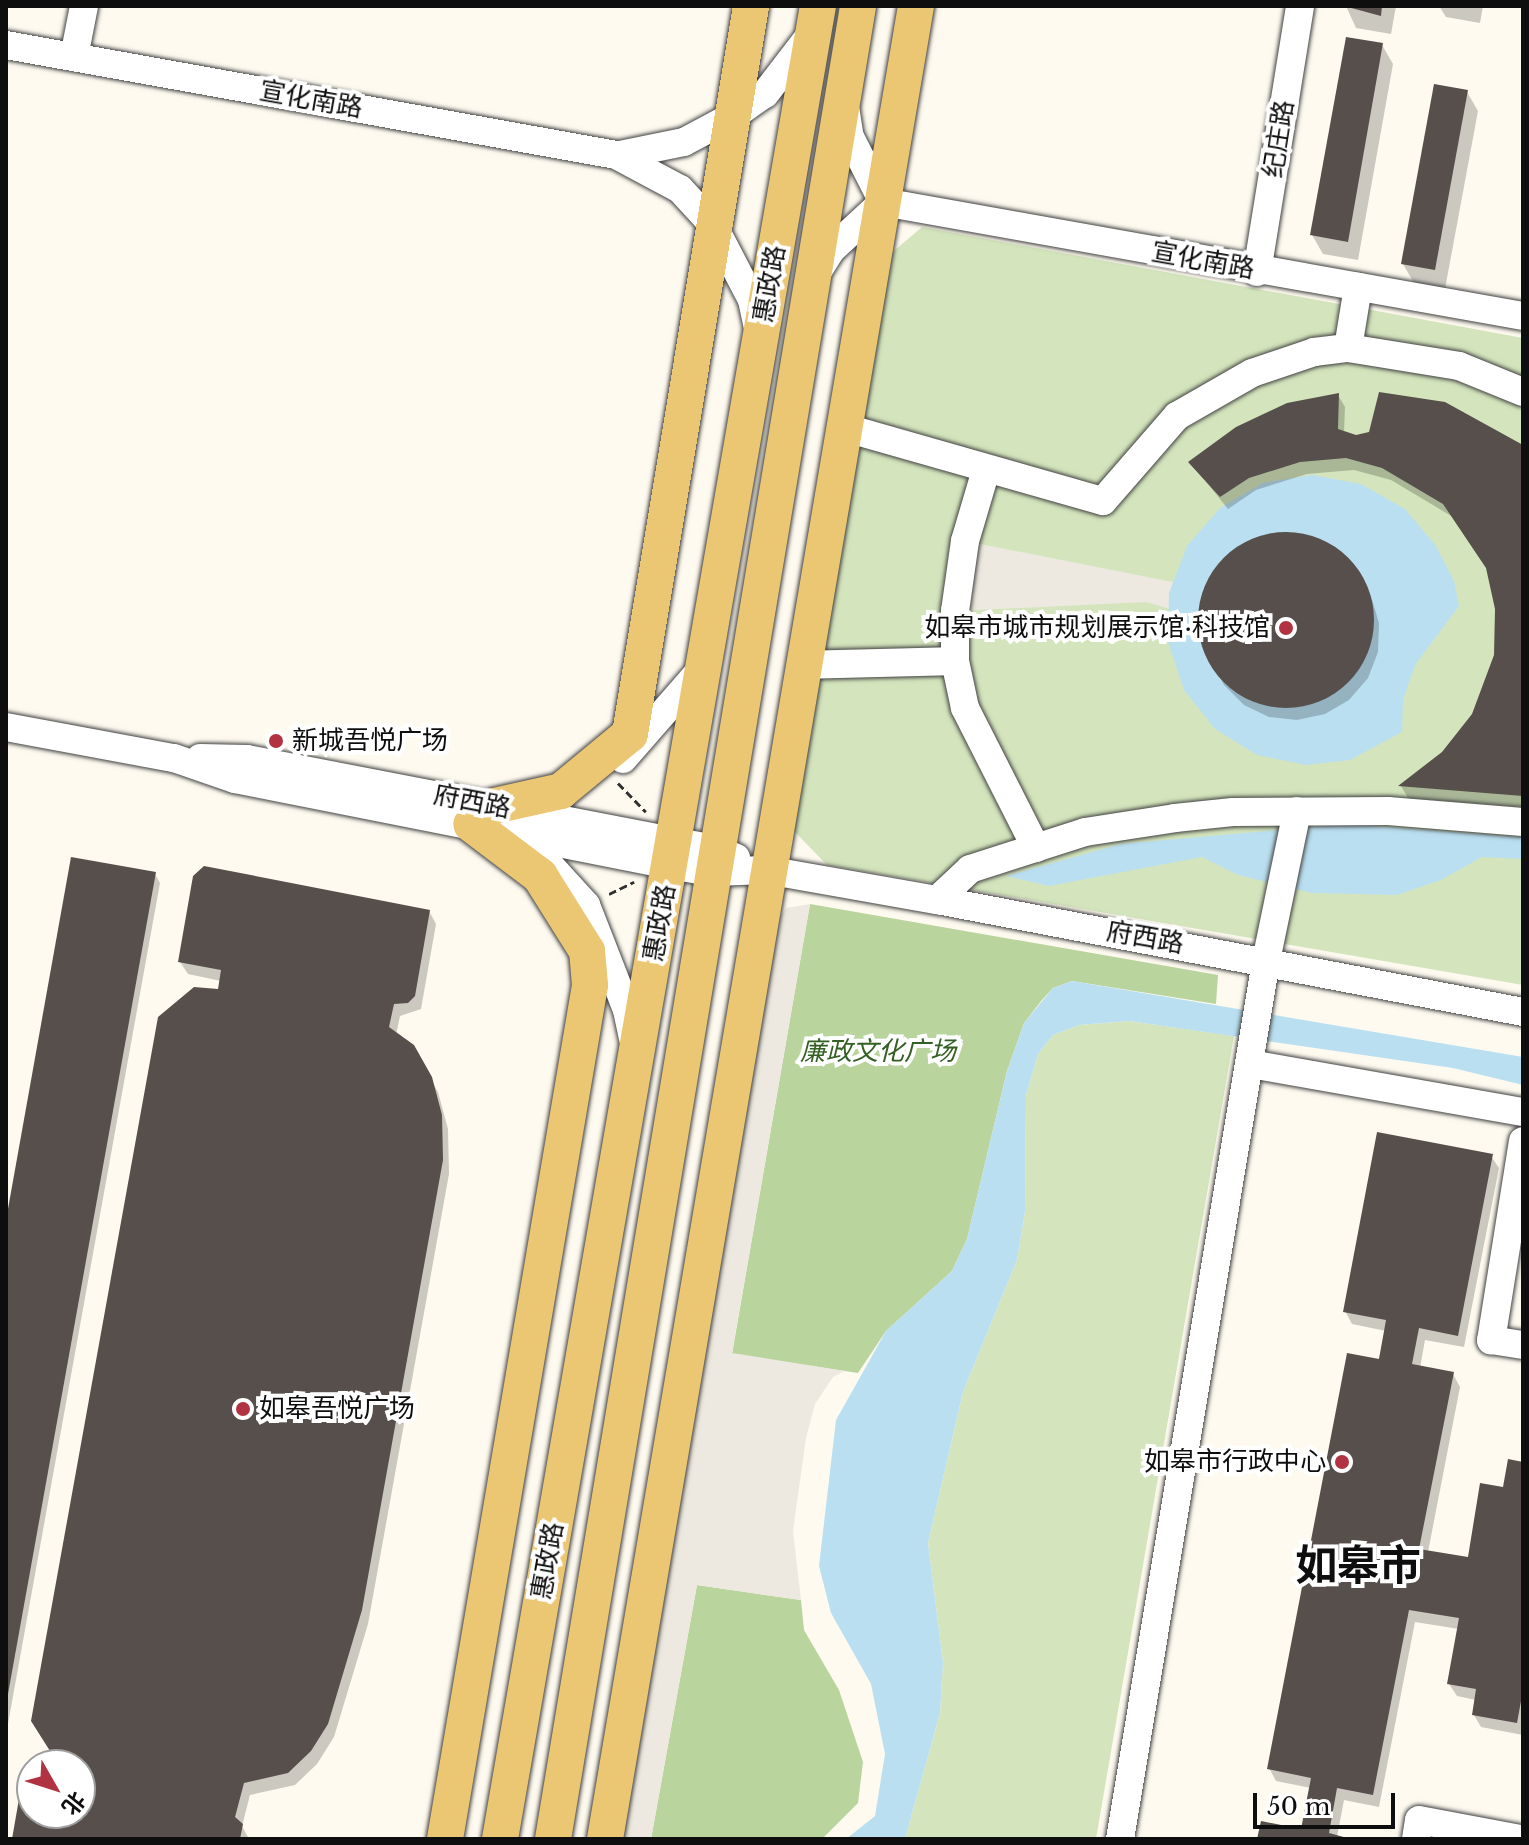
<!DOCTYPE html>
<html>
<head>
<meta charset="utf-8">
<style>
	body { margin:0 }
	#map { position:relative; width:1529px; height:1845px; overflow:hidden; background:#fefaf0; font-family:"Libre Baskerville","Noto Sans SC",serif }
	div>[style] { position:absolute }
	.green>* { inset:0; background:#d4e5bd }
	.forest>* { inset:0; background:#bad49e }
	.plaza>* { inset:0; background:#ede9e0 }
	.water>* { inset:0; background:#badff0 }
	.shadow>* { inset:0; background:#0003 }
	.building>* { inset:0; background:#564f4b }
	.round { border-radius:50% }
	.path>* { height:3px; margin-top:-1.5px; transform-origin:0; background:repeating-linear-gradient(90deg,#303030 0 8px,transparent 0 12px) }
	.roads { filter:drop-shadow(0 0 2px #414141) drop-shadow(0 0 2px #414141) }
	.minor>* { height:28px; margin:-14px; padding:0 14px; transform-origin:14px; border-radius:14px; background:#fff }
	.major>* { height:36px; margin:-18px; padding:0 18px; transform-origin:18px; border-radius:18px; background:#ebc673 }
	.dots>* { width:22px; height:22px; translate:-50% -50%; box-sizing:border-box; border:4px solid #fff; border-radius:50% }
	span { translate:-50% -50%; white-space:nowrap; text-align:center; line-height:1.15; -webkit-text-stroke:8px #fff; paint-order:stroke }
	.street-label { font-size:26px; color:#0e0e0e }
	.poi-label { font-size:26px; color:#0e0e0e }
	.right { translate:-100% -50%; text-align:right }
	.left { translate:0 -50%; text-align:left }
	.park-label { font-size:26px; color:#346024; font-style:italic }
	.town-label { font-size:42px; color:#0e0e0e; font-weight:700 }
	.frame { position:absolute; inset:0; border:8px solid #0e0e0e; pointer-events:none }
	.north { position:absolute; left:16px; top:1749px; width:80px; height:80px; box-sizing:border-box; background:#fff; border:2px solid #9f9f9f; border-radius:50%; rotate:129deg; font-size:22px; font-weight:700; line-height:32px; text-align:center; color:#0e0e0e }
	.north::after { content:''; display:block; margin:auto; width:28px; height:36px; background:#b13341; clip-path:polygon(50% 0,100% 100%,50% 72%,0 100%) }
	.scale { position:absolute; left:1253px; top:1793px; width:142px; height:36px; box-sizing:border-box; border:4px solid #0e0e0e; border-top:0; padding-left:10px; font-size:24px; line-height:28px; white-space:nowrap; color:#0e0e0e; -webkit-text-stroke:6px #fff; paint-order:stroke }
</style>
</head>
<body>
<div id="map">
	<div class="green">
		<div style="clip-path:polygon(922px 227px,1523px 338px,1523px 985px,827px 865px,791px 828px,888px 256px)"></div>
		<div style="clip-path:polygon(1129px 1021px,1234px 1036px,1096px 1839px,905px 1839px,940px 1713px,943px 1663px,928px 1543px,963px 1392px,1017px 1260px,1025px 1212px,1026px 1095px,1038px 1054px,1053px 1035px,1079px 1025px)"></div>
	</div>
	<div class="forest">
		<div style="clip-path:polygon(810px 904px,1218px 975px,1216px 1004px,1072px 981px,1053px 988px,1042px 1000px,1024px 1023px,1007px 1071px,967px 1239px,952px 1271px,886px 1331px,858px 1373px,732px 1354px)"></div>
		<div style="clip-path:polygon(697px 1585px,801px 1600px,804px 1630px,839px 1690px,863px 1762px,858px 1803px,822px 1839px,651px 1839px)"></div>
	</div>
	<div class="plaza">
		<div style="clip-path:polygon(965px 541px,1203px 588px,1197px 617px,1146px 602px,955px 611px)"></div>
		<div style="clip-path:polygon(810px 904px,732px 1353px,845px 1371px,833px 1377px,815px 1404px,806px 1438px,793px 1531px,801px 1600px,697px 1585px,651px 1839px,613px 1839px,765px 940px,786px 908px)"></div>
	</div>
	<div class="water">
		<div style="clip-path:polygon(1312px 475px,1361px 484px,1405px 509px,1436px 546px,1454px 581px,1459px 606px,1415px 665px,1403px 700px,1402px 732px,1350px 760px,1306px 765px,1257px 755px,1215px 729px,1184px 690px,1168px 642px,1169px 593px,1187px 546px,1220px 508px,1263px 483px)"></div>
		<div style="clip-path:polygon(1346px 824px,1523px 837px,1523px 859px,1482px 857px,1441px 880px,1397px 895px,1312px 893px,1238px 875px,1202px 857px,1049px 886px,1006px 876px,1121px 844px)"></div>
		<div style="clip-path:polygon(1072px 981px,1523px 1057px,1523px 1085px,1453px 1068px,1129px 1021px,1079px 1025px,1053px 1035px,1038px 1054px,1026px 1095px,1025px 1212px,1017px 1260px,963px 1392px,928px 1543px,943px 1663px,940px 1713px,905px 1839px,846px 1839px,875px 1816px,885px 1754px,871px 1684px,831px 1613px,819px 1566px,836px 1420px,886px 1331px,952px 1271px,967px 1239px,1007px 1071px,1024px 1023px,1053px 988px)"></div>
	</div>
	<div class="shadow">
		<div style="clip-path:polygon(1346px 6px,1396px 6px,1391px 34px,1356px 28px)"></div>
		<div style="clip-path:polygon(1439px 6px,1483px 6px,1480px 23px,1446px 17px)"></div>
		<div style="clip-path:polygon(1382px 45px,1393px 64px,1358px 260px,1323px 254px,1312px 235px)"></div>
		<div style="clip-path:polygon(1467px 92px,1478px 111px,1445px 289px,1414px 283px,1403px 264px)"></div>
		<div style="clip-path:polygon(1338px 395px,1345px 407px,1344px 433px,1356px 437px,1445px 404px,1523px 448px,1523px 807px,1408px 798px,1401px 786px,1443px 754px,1474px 715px,1496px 655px,1497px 609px,1488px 570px,1453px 517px,1391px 480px,1354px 470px,1307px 474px,1256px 490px,1228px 509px,1190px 462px)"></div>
		<div style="clip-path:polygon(1297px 534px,1324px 542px,1347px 559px,1371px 596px,1379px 623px,1378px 652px,1368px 678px,1349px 700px,1325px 714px,1297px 720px,1269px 717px,1244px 705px,1224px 685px,1203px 645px,1199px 617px,1205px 589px,1220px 564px,1241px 546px,1268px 535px)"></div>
		<div style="clip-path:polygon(73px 860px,155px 874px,160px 883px,6px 1735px,6px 1231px)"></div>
		<div style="clip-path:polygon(429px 911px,436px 924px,421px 1009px,400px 1016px,396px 1035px,412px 1046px,438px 1092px,448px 1129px,449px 1174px,368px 1624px,334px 1737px,317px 1764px,295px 1785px,250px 1795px,242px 1826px,249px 1839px,14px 1839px,32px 1780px,32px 1813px,80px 1813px,80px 1765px,59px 1763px,33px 1720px,220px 991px,221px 981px,188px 974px,180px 962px)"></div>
		<div style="clip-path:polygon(1491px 1156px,1499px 1168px,1464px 1347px,1425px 1340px,1420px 1368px,1453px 1374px,1460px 1387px,1428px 1552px,1469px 1559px,1523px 1464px,1523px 1735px,1481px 1727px,1474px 1715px,1476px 1700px,1457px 1696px,1449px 1684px,1459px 1629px,1415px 1622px,1379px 1807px,1344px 1800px,1337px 1837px,1349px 1839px,1259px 1839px,1303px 1832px,1311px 1788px,1276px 1781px,1269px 1768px,1386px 1331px,1352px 1324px,1345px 1311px)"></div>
	</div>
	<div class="building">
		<div style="clip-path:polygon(1344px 6px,1382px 6px,1381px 16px)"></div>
		<div style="clip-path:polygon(1346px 37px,1383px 43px,1348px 242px,1310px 235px)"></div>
		<div style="clip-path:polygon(1434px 84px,1468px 90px,1435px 270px,1401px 264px)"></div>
		<div style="clip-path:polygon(1379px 392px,1445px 402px,1523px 445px,1523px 796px,1398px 786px,1442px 752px,1472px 714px,1494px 655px,1495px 609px,1486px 568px,1443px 504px,1382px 468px,1346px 458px,1300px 462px,1249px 478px,1220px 497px,1188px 462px,1236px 427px,1287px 403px,1339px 393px,1338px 429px,1356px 435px,1369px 432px)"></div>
		<div class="round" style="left:1198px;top:532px;width:176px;height:176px"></div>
		<div style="clip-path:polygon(71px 857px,156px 872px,8px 1694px,6px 1220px)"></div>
		<div style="clip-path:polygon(204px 866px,430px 910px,415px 996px,408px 1003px,394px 1004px,389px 1027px,414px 1045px,432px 1077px,442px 1115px,443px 1160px,362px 1610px,328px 1724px,311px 1751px,288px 1773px,244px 1783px,235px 1817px,243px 1824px,240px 1839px,12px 1839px,23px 1776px,32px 1778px,32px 1813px,80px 1813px,80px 1765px,70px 1765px,72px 1758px,50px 1751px,31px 1721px,158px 1017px,194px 987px,218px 989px,221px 970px,178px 962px,193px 876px)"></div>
		<div style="clip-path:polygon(1377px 1132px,1493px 1154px,1458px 1336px,1419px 1328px,1412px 1364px,1454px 1372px,1419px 1549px,1468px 1557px,1480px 1483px,1503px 1487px,1508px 1459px,1523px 1462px,1523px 1690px,1517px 1723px,1472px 1715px,1476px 1689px,1447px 1684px,1459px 1618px,1409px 1610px,1373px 1795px,1337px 1788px,1329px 1833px,1351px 1839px,1257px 1839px,1261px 1821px,1301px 1829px,1311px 1778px,1267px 1769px,1347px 1353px,1379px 1359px,1386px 1320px,1343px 1312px)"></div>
	</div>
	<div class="path">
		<div style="left:618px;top:783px;width:40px;rotate:46deg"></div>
		<div style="left:609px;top:894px;width:28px;rotate:-26deg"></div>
	</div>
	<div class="roads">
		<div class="minor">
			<div style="left:6px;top:45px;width:620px;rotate:10.22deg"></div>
			<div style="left:616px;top:155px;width:72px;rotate:28deg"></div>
			<div style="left:680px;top:189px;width:49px;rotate:47.5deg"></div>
			<div style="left:713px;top:225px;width:85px;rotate:62.5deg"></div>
			<div style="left:752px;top:300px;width:29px;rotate:78deg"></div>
			<div style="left:74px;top:57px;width:52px;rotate:-78.9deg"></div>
			<div style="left:845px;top:107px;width:30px;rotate:81deg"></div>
			<div style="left:850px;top:137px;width:73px;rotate:63.1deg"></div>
			<div style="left:620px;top:155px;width:65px;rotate:-11.5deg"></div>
			<div style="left:684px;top:142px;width:55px;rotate:-28deg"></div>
			<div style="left:733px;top:116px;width:39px;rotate:-35deg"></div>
			<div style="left:765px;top:94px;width:71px;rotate:-52.5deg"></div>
			<div style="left:883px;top:202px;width:650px;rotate:10.1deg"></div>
			<div style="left:1257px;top:272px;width:269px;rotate:-80.8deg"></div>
			<div style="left:816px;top:274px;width:28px;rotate:-58deg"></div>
			<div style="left:831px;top:250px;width:71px;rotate:-42.7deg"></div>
			<div style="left:1348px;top:348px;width:62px;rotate:-80.7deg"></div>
			<div style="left:846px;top:428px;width:267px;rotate:15.9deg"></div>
			<div style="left:1103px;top:501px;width:113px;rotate:-49deg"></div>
			<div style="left:1177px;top:416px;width:86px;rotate:-29.8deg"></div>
			<div style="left:1252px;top:373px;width:65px;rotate:-18.7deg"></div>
			<div style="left:1314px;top:352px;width:34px;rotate:-7deg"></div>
			<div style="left:1348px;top:348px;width:112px;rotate:9.2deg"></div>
			<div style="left:1459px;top:366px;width:69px;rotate:22.1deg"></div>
			<div style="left:986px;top:470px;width:74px;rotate:106.5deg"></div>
			<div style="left:965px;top:541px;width:71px;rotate:98.1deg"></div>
			<div style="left:955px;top:611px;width:50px;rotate:90deg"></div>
			<div style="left:955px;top:661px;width:48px;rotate:78deg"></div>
			<div style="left:965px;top:708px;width:157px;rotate:63.1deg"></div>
			<div style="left:803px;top:665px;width:152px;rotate:-1.5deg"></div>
			<div style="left:6px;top:727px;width:171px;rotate:10.5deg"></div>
			<div style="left:174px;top:758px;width:65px;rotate:19deg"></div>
			<div style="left:235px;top:779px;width:443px;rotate:11.2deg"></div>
			<div style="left:670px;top:865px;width:42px;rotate:9.7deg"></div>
			<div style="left:711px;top:872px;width:55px;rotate:-2.1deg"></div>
			<div style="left:766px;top:870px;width:174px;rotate:10deg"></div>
			<div style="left:937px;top:900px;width:597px;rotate:10.82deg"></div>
			<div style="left:200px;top:758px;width:47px;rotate:1.2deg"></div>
			<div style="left:247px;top:759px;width:477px;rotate:10.9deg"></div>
			<div style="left:715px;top:849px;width:23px;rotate:23deg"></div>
			<div style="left:623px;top:759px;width:126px;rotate:-48.9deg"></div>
			<div style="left:535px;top:849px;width:76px;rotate:47.7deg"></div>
			<div style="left:586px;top:905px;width:113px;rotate:68.7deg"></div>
			<div style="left:627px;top:1010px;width:34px;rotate:78deg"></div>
			<div style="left:937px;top:900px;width:45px;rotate:-43.2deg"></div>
			<div style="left:970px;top:869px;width:121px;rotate:-17.8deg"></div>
			<div style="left:1085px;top:832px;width:91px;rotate:-8.8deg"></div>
			<div style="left:1175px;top:818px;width:58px;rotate:-5.9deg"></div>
			<div style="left:1233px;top:812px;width:155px;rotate:-0.4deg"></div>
			<div style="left:1388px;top:811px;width:135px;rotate:4.7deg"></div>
			<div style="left:1250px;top:1064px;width:277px;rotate:10deg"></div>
			<div style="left:1523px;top:1141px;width:202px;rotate:99.1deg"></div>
			<div style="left:1491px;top:1340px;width:32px;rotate:9deg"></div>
			<div style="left:1120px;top:1839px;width:890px;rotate:-80.56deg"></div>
			<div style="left:1266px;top:961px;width:153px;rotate:-78.3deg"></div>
			<div style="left:1416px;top:1839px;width:19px;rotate:-81deg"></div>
			<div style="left:1419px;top:1820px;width:103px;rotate:10.7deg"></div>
		</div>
		<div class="major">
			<div style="left:494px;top:806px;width:69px;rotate:-12.6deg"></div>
			<div style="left:561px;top:791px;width:89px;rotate:-39.6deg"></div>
			<div style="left:630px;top:734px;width:738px;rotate:-80.56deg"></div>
			<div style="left:445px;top:1839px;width:866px;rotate:-80.36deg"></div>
			<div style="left:590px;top:985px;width:34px;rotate:-95deg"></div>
			<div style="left:587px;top:951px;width:89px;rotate:-122.1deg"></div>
			<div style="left:540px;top:876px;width:86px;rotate:-143deg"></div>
			<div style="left:500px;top:1839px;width:1860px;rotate:-80.16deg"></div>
			<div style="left:553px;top:1839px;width:1858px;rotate:-80.55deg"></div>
			<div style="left:605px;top:1839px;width:1859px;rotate:-80.37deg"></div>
		</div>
	</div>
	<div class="dots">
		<div style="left:1286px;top:628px;background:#b13341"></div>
		<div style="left:276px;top:741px;background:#b13341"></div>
		<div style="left:243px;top:1409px;background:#b13341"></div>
		<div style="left:1342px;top:1462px;background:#b13341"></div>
	</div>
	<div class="street-label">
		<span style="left:311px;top:100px;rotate:10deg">宣化南路</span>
		<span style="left:1279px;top:139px;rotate:-81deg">纪庄路</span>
		<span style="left:1203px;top:261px;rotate:10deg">宣化南路</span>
		<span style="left:770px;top:284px;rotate:-80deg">惠政路</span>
		<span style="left:472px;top:802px;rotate:11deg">府西路</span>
		<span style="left:660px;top:923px;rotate:-80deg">惠政路</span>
		<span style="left:1145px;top:938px;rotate:10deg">府西路</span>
		<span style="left:548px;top:1561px;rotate:-80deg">惠政路</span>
	</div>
	<div class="poi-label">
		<span class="right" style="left:1270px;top:628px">如皋市城市规划展示馆·科技馆</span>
		<span class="left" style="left:292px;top:741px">新城吾悦广场</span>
		<span class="left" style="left:259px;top:1409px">如皋吾悦广场</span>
		<span class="right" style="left:1326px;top:1462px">如皋市行政中心</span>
	</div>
	<div class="park-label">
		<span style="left:878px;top:1052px">廉政文化广场</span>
	</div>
	<div class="town-label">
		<span style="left:1358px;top:1565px">如皋市</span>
	</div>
	<div class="frame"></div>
	<div class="north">北</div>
	<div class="scale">50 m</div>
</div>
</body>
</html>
